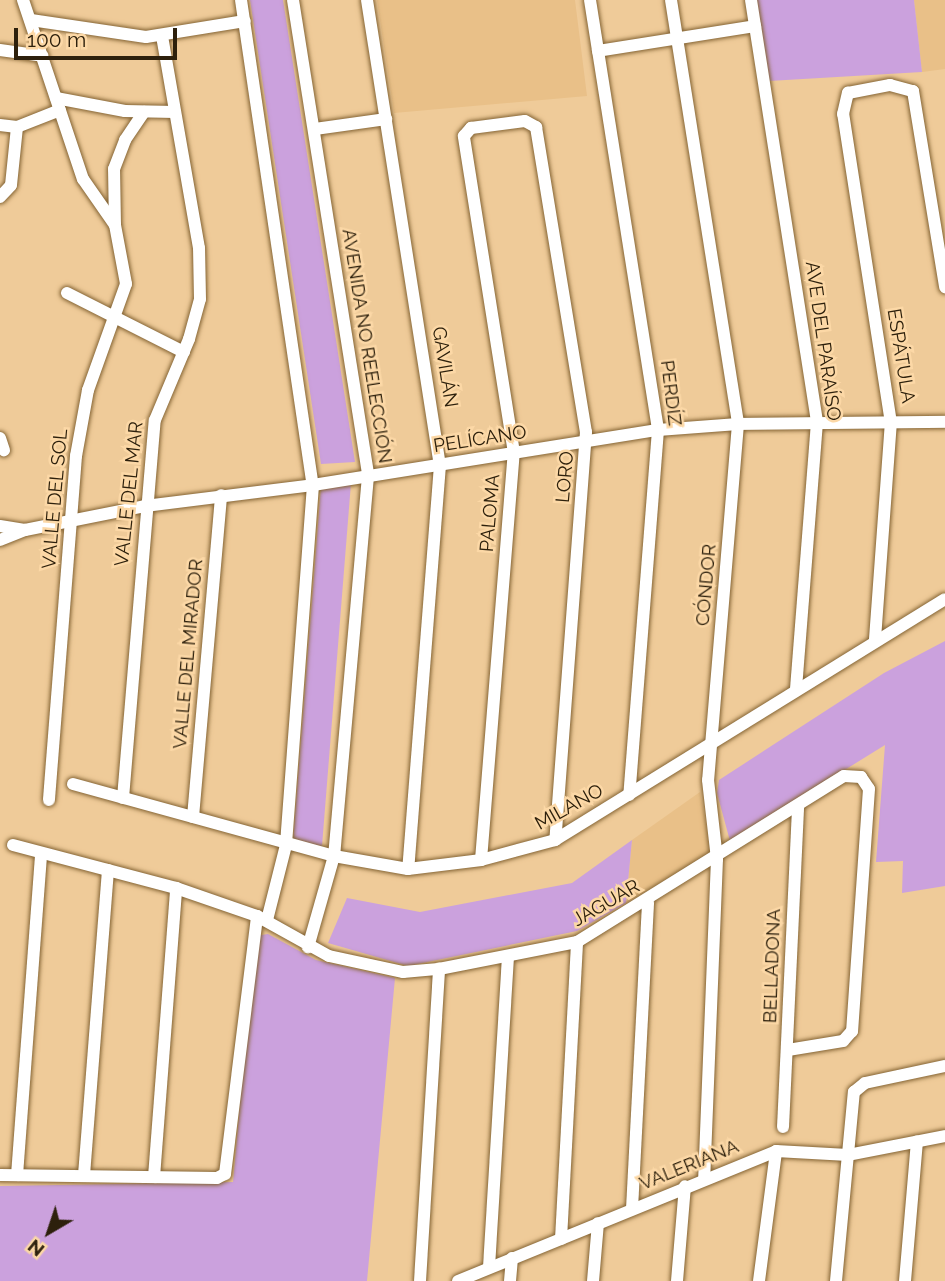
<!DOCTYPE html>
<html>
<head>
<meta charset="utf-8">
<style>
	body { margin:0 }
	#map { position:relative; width:945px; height:1281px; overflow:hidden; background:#efcb99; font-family:Raleway,sans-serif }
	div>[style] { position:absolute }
	.built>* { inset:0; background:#e9c088 }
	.green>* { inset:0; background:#cba1dd }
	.roads { filter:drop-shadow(0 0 2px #846434) drop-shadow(0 0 2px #846434) }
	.minor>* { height:12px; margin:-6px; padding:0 6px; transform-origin:6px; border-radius:6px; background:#fff }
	span { translate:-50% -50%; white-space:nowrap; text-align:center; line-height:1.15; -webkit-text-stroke:5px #fcd8a6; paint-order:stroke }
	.street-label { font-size:19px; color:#2d200c }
	.north { position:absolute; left:14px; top:1197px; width:70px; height:70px; -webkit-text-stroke:5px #fcd8a6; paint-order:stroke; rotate:219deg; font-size:19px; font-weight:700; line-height:28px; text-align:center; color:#2d200c }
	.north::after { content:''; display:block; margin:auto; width:24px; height:32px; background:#2d200c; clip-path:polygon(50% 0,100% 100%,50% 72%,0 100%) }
	.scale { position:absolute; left:14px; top:28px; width:163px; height:32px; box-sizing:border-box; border:4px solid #2d200c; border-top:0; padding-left:9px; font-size:21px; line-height:24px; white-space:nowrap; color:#2d200c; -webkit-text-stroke:5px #fcd8a6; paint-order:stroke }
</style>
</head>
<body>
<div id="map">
	<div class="built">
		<div style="clip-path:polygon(377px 0,575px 0,587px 96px,394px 113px)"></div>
		<div style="clip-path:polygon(914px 0,945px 0,945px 69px,922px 72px)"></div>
		<div style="clip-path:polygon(700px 792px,711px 853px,626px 903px,632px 840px)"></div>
	</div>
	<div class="green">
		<div style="clip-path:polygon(250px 0,283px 0,355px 462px,321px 464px)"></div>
		<div style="clip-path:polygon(756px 0,914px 0,922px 72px,769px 81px)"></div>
		<div style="clip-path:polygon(351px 483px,322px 846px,293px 841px,321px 486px)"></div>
		<div style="clip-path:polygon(945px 641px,945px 886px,902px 893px,903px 861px,876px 862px,885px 745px,730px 841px,717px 793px,719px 780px,884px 673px)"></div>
		<div style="clip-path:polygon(632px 840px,626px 903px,577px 931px,408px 966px,328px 943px,347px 898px,420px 912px,572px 883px)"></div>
		<div style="clip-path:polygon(268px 934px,316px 960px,395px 978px,367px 1281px,0 1281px,0 1186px,233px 1182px,255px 936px)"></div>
	</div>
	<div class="roads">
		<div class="minor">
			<div style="left:23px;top:0;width:189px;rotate:71.5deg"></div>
			<div style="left:83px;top:179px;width:56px;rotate:55.2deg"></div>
			<div style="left:115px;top:225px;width:60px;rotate:79.4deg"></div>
			<div style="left:126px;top:284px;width:113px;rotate:109.7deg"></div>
			<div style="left:88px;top:390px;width:67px;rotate:100.3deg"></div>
			<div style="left:76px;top:456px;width:345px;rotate:94.5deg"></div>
			<div style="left:241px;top:0;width:490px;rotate:81.6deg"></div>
			<div style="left:313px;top:485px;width:361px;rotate:94.3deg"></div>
			<div style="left:286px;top:845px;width:77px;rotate:104.2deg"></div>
			<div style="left:293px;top:0;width:482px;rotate:81deg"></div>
			<div style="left:368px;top:476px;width:382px;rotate:95.1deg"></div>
			<div style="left:334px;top:856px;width:95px;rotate:105.9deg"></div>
			<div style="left:367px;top:0;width:471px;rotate:81.1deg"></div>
			<div style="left:440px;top:465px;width:405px;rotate:94.5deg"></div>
			<div style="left:590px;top:0;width:435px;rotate:81deg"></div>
			<div style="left:658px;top:430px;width:366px;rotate:94.5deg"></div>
			<div style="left:671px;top:0;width:429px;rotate:81deg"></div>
			<div style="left:738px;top:424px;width:357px;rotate:94.8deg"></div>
			<div style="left:708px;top:780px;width:80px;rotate:83.5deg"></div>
			<div style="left:717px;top:859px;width:318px;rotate:92.3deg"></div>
			<div style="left:751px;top:0;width:427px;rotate:81.1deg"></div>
			<div style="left:817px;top:422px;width:269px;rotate:94.5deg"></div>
			<div style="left:31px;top:20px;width:116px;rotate:8.4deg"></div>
			<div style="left:146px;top:37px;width:100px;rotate:-9.2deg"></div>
			<div style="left:0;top:50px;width:43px;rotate:7.9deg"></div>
			<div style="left:598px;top:51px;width:159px;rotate:-9deg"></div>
			<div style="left:56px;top:98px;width:70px;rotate:10.7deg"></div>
			<div style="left:125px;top:111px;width:50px;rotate:1.1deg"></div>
			<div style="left:0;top:125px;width:17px;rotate:7deg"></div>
			<div style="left:17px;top:127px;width:46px;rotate:-21.6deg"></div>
			<div style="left:315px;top:129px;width:72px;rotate:-8deg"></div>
			<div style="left:0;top:197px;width:16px;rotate:-47deg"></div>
			<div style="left:11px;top:185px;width:58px;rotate:-84.1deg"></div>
			<div style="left:115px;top:225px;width:56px;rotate:-91deg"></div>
			<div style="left:114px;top:169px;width:31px;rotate:-69deg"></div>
			<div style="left:125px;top:140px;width:34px;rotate:-56deg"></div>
			<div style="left:67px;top:293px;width:131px;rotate:26.8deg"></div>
			<div style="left:0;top:438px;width:13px;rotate:72deg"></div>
			<div style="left:0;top:526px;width:25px;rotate:9deg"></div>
			<div style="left:0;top:540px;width:27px;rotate:-22deg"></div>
			<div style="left:25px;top:530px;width:122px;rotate:-11.3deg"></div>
			<div style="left:145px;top:506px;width:169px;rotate:-7.1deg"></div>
			<div style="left:313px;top:485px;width:349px;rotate:-9.1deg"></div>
			<div style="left:658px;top:430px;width:80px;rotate:-4.3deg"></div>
			<div style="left:738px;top:424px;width:207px;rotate:-0.6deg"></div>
			<div style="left:875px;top:639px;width:217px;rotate:-85.8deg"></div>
			<div style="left:891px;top:423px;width:313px;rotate:-98.8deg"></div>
			<div style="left:843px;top:114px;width:22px;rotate:-77deg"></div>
			<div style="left:848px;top:93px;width:43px;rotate:-10.8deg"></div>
			<div style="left:890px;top:85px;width:24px;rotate:15deg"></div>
			<div style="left:913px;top:91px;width:199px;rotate:80.7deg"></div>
			<div style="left:73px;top:784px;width:271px;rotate:15.4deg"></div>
			<div style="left:334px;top:856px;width:75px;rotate:10deg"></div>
			<div style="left:408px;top:869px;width:74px;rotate:-7deg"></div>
			<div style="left:481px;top:860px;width:77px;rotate:-15.1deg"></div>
			<div style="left:555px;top:840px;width:458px;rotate:-31.7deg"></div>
			<div style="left:123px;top:798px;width:379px;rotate:-85.2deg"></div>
			<div style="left:155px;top:420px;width:88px;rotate:-67.2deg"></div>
			<div style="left:189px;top:339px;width:41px;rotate:-74.6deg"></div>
			<div style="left:200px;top:299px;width:51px;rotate:-91.1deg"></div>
			<div style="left:199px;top:248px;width:215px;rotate:-99.9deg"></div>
			<div style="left:193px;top:817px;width:323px;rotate:-85deg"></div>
			<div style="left:13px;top:845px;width:169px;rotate:14.8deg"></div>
			<div style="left:176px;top:888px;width:86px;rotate:19.1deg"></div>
			<div style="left:257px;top:916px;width:82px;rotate:29.1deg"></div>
			<div style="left:329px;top:956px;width:76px;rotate:12.2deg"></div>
			<div style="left:403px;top:972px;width:36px;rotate:-5deg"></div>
			<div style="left:439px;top:969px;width:141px;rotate:-11.1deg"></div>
			<div style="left:577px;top:942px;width:314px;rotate:-31.9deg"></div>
			<div style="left:844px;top:776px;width:17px;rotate:3deg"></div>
			<div style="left:861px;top:777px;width:14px;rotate:56deg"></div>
			<div style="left:869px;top:789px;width:243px;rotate:94deg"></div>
			<div style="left:852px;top:1031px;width:13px;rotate:132deg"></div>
			<div style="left:843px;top:1041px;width:56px;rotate:170.7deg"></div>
			<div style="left:481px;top:860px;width:408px;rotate:-85.4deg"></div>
			<div style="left:514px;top:453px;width:321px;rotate:-99deg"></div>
			<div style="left:464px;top:136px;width:11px;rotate:-49deg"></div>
			<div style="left:471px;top:128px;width:54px;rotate:-7.4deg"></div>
			<div style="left:525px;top:121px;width:13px;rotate:29deg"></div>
			<div style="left:536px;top:127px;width:309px;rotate:80.7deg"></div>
			<div style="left:586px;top:432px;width:409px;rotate:94.3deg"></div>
			<div style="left:783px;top:1127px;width:320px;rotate:-87.3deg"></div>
			<div style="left:0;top:1175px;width:217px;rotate:0.8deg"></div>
			<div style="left:217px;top:1178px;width:9px;rotate:-27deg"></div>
			<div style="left:225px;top:1174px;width:260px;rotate:-82.9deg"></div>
			<div style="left:17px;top:1175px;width:321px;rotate:-85.7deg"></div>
			<div style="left:84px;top:1175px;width:306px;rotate:-85.5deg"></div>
			<div style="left:154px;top:1177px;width:290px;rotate:-85.6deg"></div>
			<div style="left:632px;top:1209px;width:307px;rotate:-87deg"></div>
			<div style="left:561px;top:1239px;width:297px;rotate:-86.9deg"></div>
			<div style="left:489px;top:1267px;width:311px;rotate:-86.5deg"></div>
			<div style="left:420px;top:1281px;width:313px;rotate:-86.5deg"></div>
			<div style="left:458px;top:1281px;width:344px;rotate:-22.2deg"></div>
			<div style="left:776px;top:1151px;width:72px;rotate:3.2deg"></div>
			<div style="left:848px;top:1155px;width:99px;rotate:-11.1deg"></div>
			<div style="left:510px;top:1281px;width:23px;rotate:-85deg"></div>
			<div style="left:593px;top:1281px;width:58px;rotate:-85.1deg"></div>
			<div style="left:677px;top:1281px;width:95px;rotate:-85.2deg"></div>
			<div style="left:759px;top:1281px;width:131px;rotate:-82.5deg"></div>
			<div style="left:836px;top:1281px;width:190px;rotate:-84.6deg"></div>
			<div style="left:854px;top:1092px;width:14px;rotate:-39deg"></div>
			<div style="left:865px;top:1083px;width:82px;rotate:-12deg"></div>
			<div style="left:905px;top:1281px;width:140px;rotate:-85.1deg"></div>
		</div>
	</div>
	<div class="street-label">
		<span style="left:823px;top:341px;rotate:82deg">AVE DEL PARAÍSO</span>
		<span style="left:367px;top:346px;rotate:81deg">AVENIDA NO REELECCIÓN</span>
		<span style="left:901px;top:356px;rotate:81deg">ESPÁTULA</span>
		<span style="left:445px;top:367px;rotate:81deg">GAVILÁN</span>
		<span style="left:671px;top:393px;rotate:83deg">PERDÍZ</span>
		<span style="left:480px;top:439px;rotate:-9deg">PELÍCANO</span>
		<span style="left:565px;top:477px;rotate:-85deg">LORO</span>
		<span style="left:129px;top:494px;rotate:-84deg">VALLE DEL MAR</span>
		<span style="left:55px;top:499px;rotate:-85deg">VALLE DEL SOL</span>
		<span style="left:490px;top:513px;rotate:-85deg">PALOMA</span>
		<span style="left:706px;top:585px;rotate:-85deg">CÓNDOR</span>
		<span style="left:188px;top:654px;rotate:-85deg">VALLE DEL MIRADOR</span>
		<span style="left:569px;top:807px;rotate:-29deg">MILANO</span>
		<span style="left:606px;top:903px;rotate:-30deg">JAGUAR</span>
		<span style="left:772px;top:966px;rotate:-88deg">BELLADONA</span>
		<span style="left:689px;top:1165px;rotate:-22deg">VALERIANA</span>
	</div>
	<div class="north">N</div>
	<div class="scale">100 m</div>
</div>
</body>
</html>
